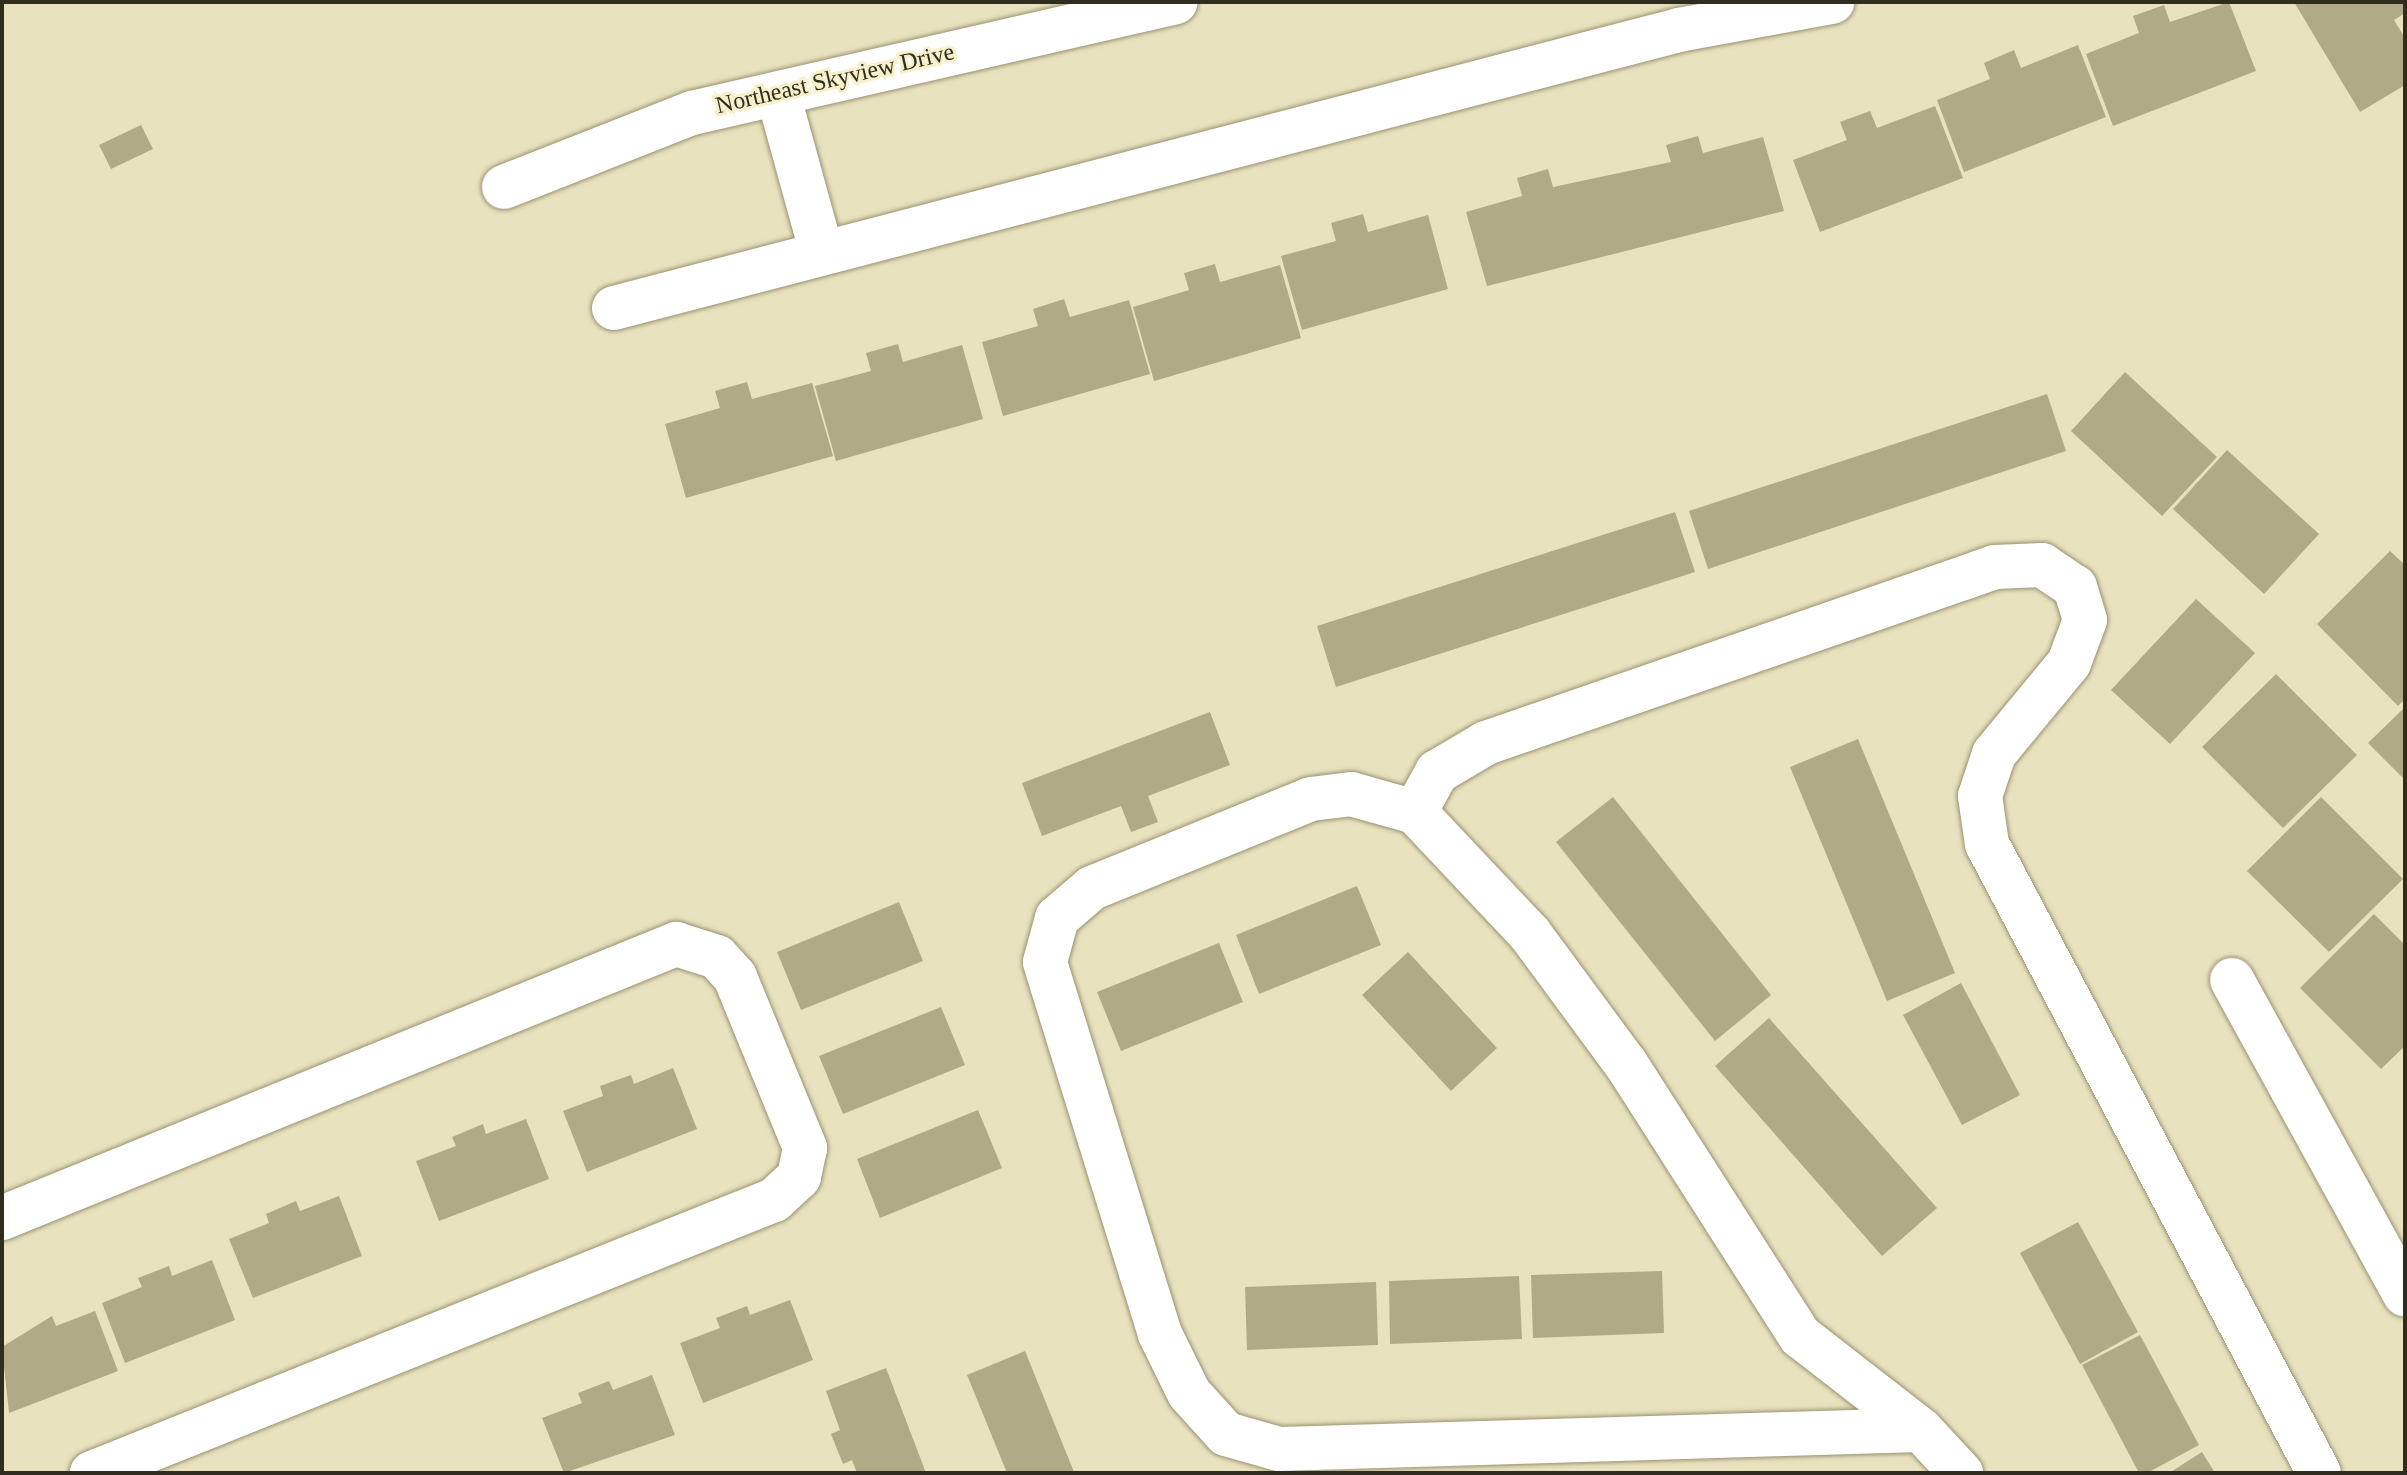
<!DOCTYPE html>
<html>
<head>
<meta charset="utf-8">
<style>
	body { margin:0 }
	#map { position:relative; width:2407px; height:1475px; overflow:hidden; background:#e9e2bf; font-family:"Times New Roman",serif }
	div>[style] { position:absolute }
	.building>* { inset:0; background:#b0aa87 }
	.roads { filter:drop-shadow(0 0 2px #999271) drop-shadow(0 0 2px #999271) }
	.minor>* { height:44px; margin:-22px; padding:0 22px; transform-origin:22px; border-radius:22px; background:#fff }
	span { translate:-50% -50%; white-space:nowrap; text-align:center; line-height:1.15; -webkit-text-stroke:6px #f7f0cb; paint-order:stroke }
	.street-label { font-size:24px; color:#2f2d1f }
	.frame { position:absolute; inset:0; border:4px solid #2f2d1f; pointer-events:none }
</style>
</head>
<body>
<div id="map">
	<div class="building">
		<div style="clip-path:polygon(2229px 2px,2256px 71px,2113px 126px,2086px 54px,2139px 33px,2133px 16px,2164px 5px,2170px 22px)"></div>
		<div style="clip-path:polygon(2294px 2px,2405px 2px,2405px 13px,2394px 20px,2405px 38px,2405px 85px,2360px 112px)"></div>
		<div style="clip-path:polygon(2078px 45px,2106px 117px,1964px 172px,1937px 100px,1990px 79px,1984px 63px,2014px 50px,2021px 68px)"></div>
		<div style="clip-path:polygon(1935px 106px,1963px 178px,1820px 232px,1793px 160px,1847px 140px,1840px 122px,1870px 111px,1877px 128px)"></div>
		<div style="clip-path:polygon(141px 125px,153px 149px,111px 169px,99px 145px)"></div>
		<div style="clip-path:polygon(1698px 136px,1703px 153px,1763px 137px,1784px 211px,1487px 286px,1466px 212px,1522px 196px,1517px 178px,1548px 169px,1553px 187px,1671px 162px,1666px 145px)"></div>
		<div style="clip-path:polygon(1363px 214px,1368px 232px,1428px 215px,1448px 289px,1302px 330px,1281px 256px,1336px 241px,1331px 223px)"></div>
		<div style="clip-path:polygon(1215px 264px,1220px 282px,1280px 265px,1301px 338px,1154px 381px,1133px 307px,1189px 290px,1184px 273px)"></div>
		<div style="clip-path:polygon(1064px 299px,1070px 317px,1129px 300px,1150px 374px,1003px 416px,982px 342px,1038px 326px,1033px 309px)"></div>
		<div style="clip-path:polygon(898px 344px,903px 362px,962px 345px,983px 419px,836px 461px,815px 386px,871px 371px,866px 353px)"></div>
		<div style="clip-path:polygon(2125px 372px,2217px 457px,2162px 516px,2071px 431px)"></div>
		<div style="clip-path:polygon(747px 382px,752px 399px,812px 383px,833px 456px,686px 498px,665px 424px,720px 408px,715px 391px)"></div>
		<div style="clip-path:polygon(2047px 394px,2066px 451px,1708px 569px,1689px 511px)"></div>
		<div style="clip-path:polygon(2227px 450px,2319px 534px,2264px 594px,2173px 509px)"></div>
		<div style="clip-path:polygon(1675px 512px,1695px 572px,1336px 687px,1317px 626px)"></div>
		<div style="clip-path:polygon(2390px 551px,2405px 565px,2405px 699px,2398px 706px,2317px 624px)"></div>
		<div style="clip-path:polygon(2196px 599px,2255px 653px,2170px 744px,2111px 690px)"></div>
		<div style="clip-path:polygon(2276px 674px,2357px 755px,2283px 828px,2202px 747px)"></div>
		<div style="clip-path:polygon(2405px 707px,2405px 780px,2368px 743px)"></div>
		<div style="clip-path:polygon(1210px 712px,1230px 765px,1148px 796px,1158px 822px,1131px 832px,1121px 806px,1042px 836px,1022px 783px)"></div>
		<div style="clip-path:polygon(1858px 739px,1955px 973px,1887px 1001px,1790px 767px)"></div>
		<div style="clip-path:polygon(1613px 797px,1771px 995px,1715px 1041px,1556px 842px)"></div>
		<div style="clip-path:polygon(2321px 797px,2403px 879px,2329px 952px,2247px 871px)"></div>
		<div style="clip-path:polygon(1357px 886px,1381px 945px,1259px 994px,1236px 935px)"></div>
		<div style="clip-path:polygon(899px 902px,923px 961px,801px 1010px,777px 952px)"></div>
		<div style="clip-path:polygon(2374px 914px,2405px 945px,2405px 1046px,2381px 1069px,2300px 988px)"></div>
		<div style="clip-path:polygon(1219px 943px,1243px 1002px,1121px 1051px,1097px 992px)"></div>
		<div style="clip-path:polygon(1408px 952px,1497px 1048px,1451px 1091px,1362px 995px)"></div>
		<div style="clip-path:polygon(1961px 983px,2020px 1095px,1962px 1125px,1903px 1015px)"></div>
		<div style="clip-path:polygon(941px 1007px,965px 1065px,843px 1114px,819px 1056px)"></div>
		<div style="clip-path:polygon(1769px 1018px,1937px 1208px,1882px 1256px,1715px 1066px)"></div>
		<div style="clip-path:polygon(673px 1068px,697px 1129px,587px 1172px,563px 1111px,603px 1096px,600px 1086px,631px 1075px,634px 1084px)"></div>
		<div style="clip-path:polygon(978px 1110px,1002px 1168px,880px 1218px,857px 1159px)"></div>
		<div style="clip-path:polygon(526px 1119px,549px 1179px,439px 1221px,416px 1161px,456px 1146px,452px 1137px,483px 1124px,486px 1134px)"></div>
		<div style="clip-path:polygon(339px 1196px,362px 1256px,253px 1298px,229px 1239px,269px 1223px,266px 1214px,296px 1201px,300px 1211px)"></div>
		<div style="clip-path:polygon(2078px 1222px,2138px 1332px,2080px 1364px,2020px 1253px)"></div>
		<div style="clip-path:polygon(212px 1260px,235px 1320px,125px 1363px,102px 1303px,142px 1287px,138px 1278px,169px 1266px,172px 1276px)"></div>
		<div style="clip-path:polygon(1662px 1271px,1664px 1333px,1533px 1338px,1531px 1275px)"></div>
		<div style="clip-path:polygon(1519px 1276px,1522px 1339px,1390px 1344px,1389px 1281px)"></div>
		<div style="clip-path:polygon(1376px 1282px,1378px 1345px,1247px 1350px,1245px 1287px)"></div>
		<div style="clip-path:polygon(790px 1300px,813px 1360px,703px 1403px,680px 1343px,720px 1328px,716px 1318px,747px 1306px,750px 1315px)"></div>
		<div style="clip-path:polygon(95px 1311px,118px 1371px,9px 1413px,2px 1347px,52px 1316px,56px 1326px)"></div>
		<div style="clip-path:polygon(2140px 1335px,2199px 1445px,2147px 1473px,2139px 1473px,2082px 1365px)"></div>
		<div style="clip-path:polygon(1025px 1351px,1074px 1472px,1073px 1473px,1007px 1473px,967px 1375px)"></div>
		<div style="clip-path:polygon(886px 1368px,926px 1473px,857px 1473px,852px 1460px,843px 1464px,831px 1434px,840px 1430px,826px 1391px)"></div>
		<div style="clip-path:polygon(652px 1375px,675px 1435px,564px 1473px,542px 1418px,582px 1403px,578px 1393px,609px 1381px,613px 1390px)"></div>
		<div style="clip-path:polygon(2202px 1452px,2215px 1473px,2169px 1473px)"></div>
	</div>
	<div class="roads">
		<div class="minor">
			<div style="left:778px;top:94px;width:162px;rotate:74.6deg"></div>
			<div style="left:504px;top:187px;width:202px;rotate:-21.5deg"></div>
			<div style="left:692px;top:113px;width:496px;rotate:-12.9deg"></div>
			<div style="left:614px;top:308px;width:1101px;rotate:-14.63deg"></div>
			<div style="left:1679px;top:30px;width:156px;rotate:-10.4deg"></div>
			<div style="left:1415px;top:812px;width:168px;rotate:46.7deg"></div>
			<div style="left:1530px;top:934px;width:162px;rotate:53.6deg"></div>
			<div style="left:1626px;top:1064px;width:323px;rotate:57.4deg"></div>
			<div style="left:1800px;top:1336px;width:153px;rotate:37.8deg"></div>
			<div style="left:1921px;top:1430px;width:59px;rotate:47.1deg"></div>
			<div style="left:2232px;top:980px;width:359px;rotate:61.2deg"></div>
			<div style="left:2px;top:1218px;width:728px;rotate:-22.12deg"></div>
			<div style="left:676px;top:944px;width:43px;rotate:17.6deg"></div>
			<div style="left:717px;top:957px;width:27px;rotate:48deg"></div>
			<div style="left:735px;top:977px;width:185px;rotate:67.7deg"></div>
			<div style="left:805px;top:1148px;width:30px;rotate:102deg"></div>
			<div style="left:799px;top:1177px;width:34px;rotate:137deg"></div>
			<div style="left:774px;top:1200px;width:735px;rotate:158.18deg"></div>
			<div style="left:1921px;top:1430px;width:642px;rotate:178.3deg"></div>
			<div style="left:1279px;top:1449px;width:55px;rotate:-164.2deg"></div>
			<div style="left:1226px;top:1434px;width:55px;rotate:-132.1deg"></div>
			<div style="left:1189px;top:1393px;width:66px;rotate:-116.2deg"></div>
			<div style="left:1160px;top:1334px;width:389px;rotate:-107.2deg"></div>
			<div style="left:1045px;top:962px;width:46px;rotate:-74.7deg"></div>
			<div style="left:1057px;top:918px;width:46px;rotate:-40.6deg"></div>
			<div style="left:1092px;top:888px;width:236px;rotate:-22.1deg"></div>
			<div style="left:1311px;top:799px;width:40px;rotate:-7.1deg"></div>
			<div style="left:1351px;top:794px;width:66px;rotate:15.7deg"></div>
			<div style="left:1415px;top:812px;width:46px;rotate:-61.2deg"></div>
			<div style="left:1437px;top:772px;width:57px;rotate:-30.6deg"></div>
			<div style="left:1486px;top:743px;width:539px;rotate:-19.07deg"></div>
			<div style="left:1995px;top:567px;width:47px;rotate:-2.4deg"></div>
			<div style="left:2042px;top:565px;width:40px;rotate:34deg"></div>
			<div style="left:2075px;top:587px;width:34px;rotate:73deg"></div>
			<div style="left:2085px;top:620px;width:46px;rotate:110.4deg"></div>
			<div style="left:2069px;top:663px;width:118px;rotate:129.5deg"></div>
			<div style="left:1994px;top:754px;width:44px;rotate:108.4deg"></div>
			<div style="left:1980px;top:796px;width:49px;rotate:81.7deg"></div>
			<div style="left:1987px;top:844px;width:711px;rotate:62.17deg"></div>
		</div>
	</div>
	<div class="street-label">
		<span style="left:835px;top:79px;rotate:-13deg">Northeast Skyview Drive</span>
	</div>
	<div class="frame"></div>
</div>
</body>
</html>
